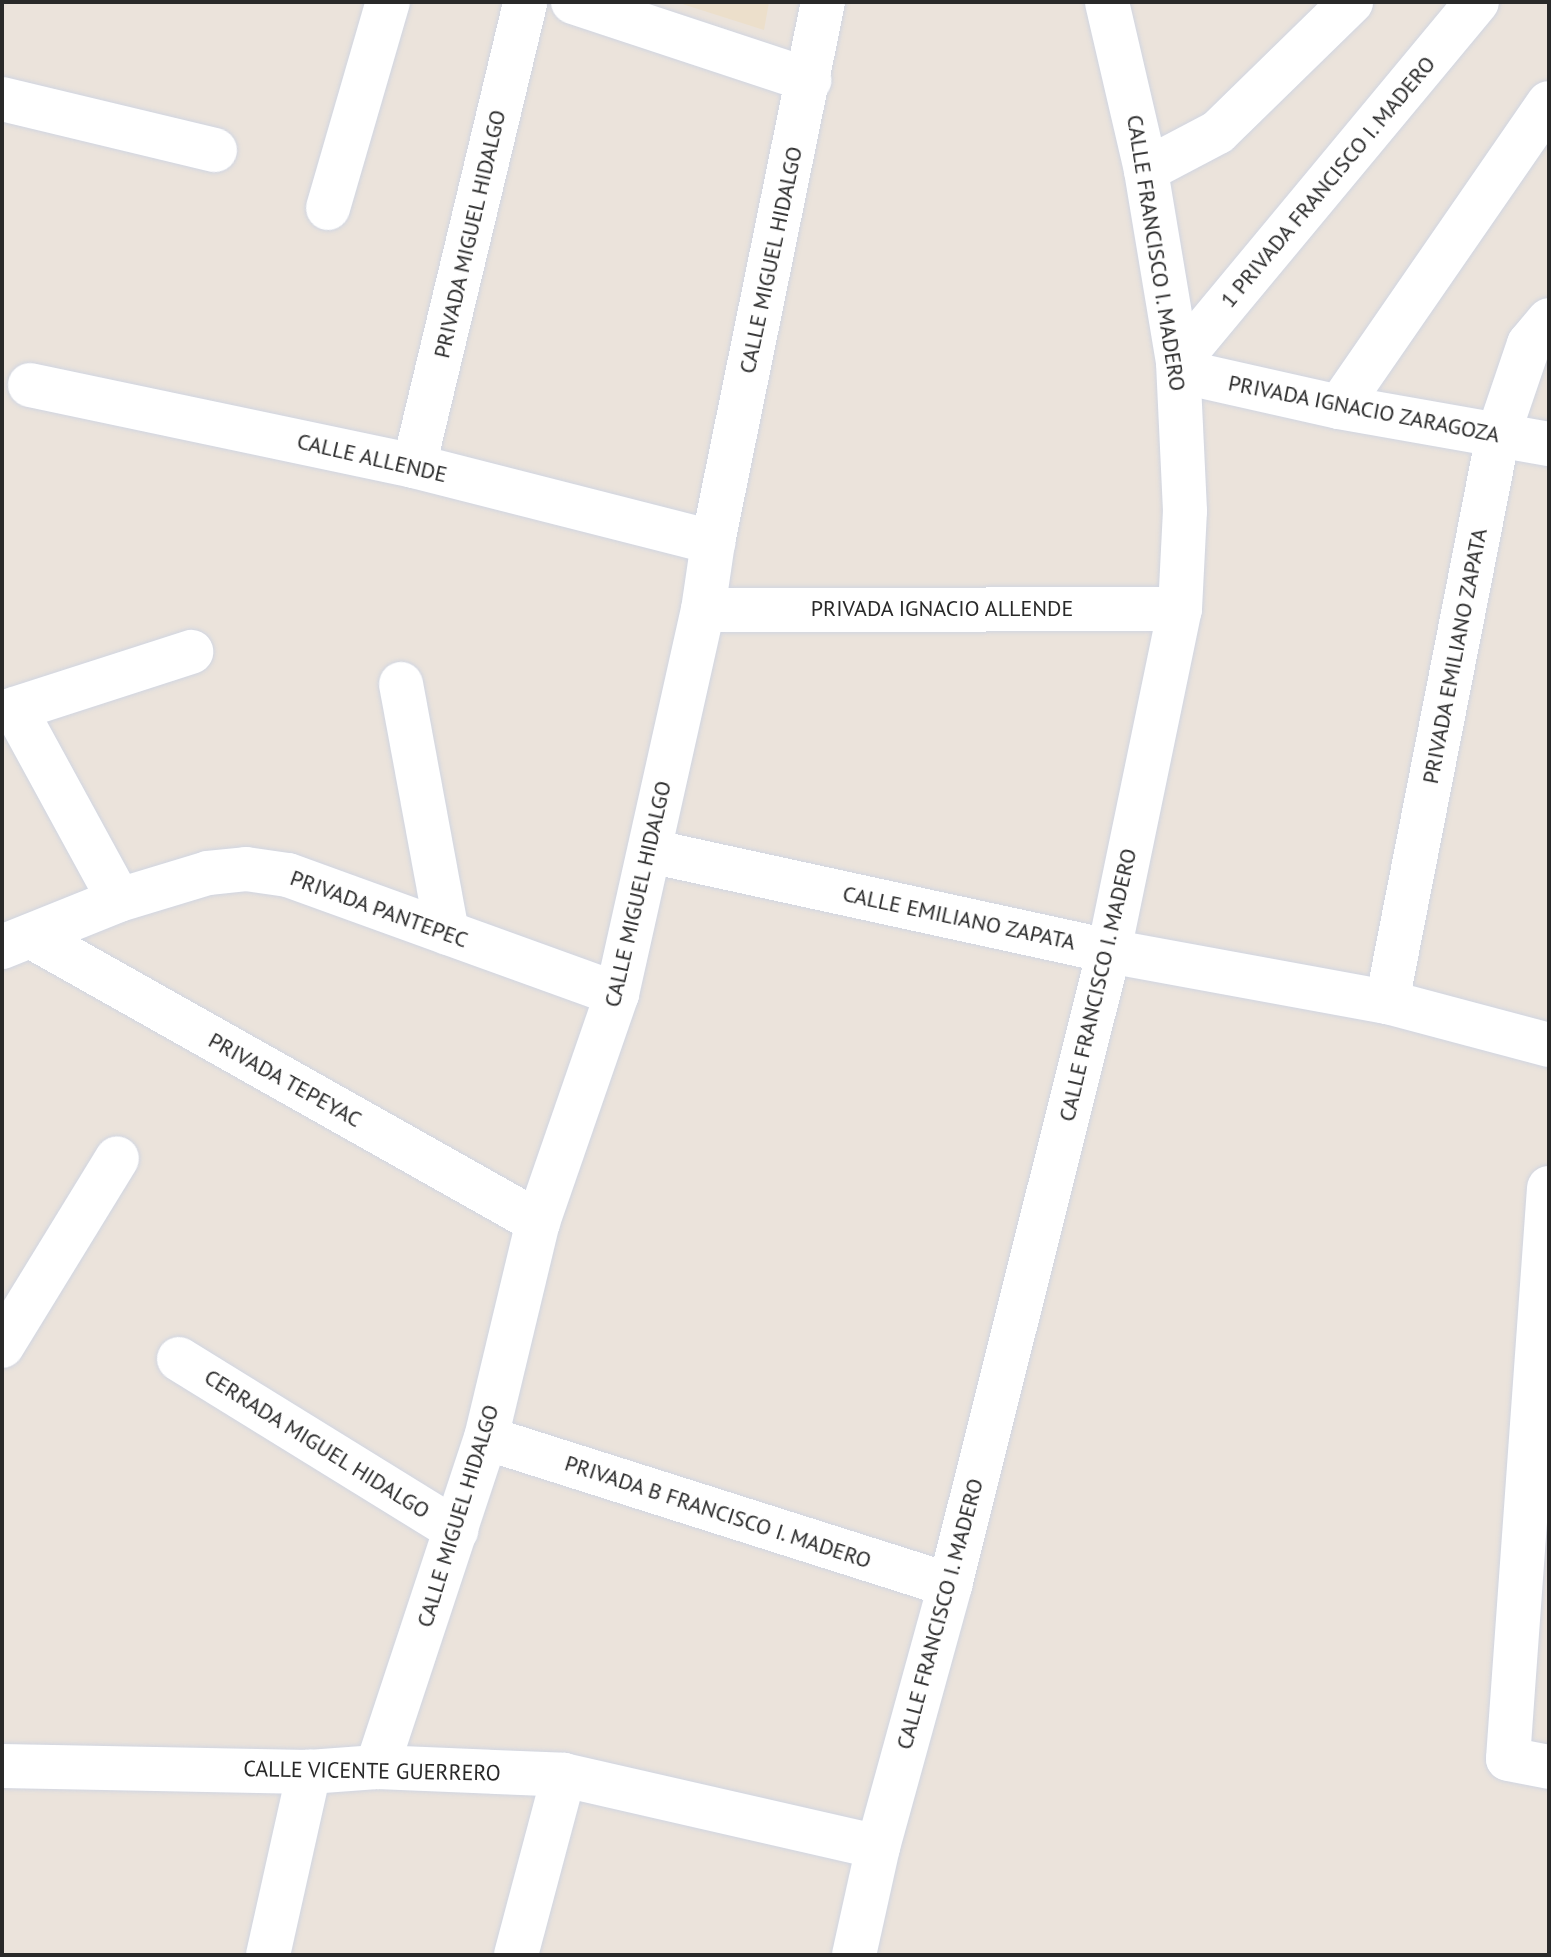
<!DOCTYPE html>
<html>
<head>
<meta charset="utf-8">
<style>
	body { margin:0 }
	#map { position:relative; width:1551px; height:1957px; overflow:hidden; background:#ebe3db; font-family:"PT Sans",sans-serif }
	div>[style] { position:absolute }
	.education>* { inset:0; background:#ecdfcb }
	.roads { filter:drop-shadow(0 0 2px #d0d5e1) drop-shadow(0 0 2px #d0d5e1) }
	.minor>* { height:44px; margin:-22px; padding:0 22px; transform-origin:22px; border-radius:22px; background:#fff }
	span { translate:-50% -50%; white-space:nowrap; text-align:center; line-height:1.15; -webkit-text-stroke:6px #fff; paint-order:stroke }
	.street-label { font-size:22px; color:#292929 }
	.frame { position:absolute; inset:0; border:4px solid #292929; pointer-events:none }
</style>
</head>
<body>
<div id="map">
	<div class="education">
		<div style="clip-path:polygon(676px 2px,769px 2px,764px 30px)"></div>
	</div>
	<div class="roads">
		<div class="minor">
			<div style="left:573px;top:2px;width:249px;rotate:18.3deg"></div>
			<div style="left:2px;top:99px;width:219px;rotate:13.5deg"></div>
			<div style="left:1146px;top:170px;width:81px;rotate:-27.8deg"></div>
			<div style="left:1218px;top:132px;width:186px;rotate:-44.3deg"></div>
			<div style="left:328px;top:208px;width:215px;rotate:-73.8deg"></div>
			<div style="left:1178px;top:362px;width:468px;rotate:-50.3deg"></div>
			<div style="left:1179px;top:371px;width:164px;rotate:12.7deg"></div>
			<div style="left:1339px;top:407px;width:213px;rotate:10deg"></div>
			<div style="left:30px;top:385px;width:392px;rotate:11.9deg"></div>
			<div style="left:414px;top:466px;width:309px;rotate:14.3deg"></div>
			<div style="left:1339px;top:407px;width:369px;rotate:-55.4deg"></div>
			<div style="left:414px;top:466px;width:477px;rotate:-76.5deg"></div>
			<div style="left:703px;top:610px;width:477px;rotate:-0.1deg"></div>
			<div style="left:401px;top:684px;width:253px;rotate:79.5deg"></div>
			<div style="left:15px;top:709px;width:217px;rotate:61.4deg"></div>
			<div style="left:2px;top:713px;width:199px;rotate:-17.9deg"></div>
			<div style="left:650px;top:851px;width:470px;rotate:12.3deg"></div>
			<div style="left:1109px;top:951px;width:283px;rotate:10.4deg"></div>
			<div style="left:1387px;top:1002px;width:168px;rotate:14.9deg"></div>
			<div style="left:32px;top:937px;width:581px;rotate:29.39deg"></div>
			<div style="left:2px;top:947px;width:126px;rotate:-21.9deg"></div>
			<div style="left:119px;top:900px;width:93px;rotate:-16.9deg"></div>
			<div style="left:208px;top:873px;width:38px;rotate:-6deg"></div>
			<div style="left:246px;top:869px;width:42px;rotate:8.1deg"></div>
			<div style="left:288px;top:875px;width:350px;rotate:19.9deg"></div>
			<div style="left:1387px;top:1002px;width:578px;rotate:-78.92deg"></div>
			<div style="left:1498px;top:435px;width:96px;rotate:-71.2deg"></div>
			<div style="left:1529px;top:344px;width:31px;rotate:-50deg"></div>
			<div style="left:1549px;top:1188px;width:572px;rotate:94.11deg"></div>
			<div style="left:1508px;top:1759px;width:42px;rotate:11deg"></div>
			<div style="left:2px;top:1346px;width:220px;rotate:-58.5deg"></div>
			<div style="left:179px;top:1359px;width:326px;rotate:31.7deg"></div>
			<div style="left:486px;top:1438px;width:487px;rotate:17.6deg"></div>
			<div style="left:2px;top:1766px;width:307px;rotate:1.1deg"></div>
			<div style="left:309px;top:1772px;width:68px;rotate:-4.2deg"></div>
			<div style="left:377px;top:1767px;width:187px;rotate:2.4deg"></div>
			<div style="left:564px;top:1775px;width:322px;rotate:12.9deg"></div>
			<div style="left:377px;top:1767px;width:347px;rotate:-71.7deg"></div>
			<div style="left:486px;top:1438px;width:222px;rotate:-76.5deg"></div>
			<div style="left:538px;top:1222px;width:241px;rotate:-70.9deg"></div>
			<div style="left:617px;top:994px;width:394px;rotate:-77.4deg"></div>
			<div style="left:703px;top:610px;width:69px;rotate:-81.6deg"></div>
			<div style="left:713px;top:542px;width:551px;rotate:-78.49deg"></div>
			<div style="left:268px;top:1955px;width:188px;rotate:-77.4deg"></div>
			<div style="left:516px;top:1955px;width:186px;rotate:-75.1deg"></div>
			<div style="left:854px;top:1955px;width:111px;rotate:-77.5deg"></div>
			<div style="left:878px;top:1847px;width:272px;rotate:-74.6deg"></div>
			<div style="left:950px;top:1585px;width:654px;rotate:-75.92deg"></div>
			<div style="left:1109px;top:951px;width:349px;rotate:-78.3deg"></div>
			<div style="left:1180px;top:609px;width:98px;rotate:-87.1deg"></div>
			<div style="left:1185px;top:511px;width:149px;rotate:-92.7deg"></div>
			<div style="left:1178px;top:362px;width:195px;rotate:-99.5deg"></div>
			<div style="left:1146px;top:170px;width:172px;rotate:-103.1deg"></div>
		</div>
	</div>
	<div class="street-label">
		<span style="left:1328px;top:182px;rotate:-50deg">1 PRIVADA FRANCISCO I. MADERO</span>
		<span style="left:470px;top:234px;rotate:-77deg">PRIVADA MIGUEL HIDALGO</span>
		<span style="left:1156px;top:253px;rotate:81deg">CALLE FRANCISCO I. MADERO</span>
		<span style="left:771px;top:260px;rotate:-78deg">CALLE MIGUEL HIDALGO</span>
		<span style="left:1364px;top:409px;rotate:11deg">PRIVADA IGNACIO ZARAGOZA</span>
		<span style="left:372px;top:458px;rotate:13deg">CALLE ALLENDE</span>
		<span style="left:942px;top:609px">PRIVADA IGNACIO ALLENDE</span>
		<span style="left:1455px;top:656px;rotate:-79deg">PRIVADA EMILIANO ZAPATA</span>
		<span style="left:638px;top:894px;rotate:-77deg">CALLE MIGUEL HIDALGO</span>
		<span style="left:379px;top:909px;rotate:20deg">PRIVADA PANTEPEC</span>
		<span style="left:959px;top:918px;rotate:12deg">CALLE EMILIANO ZAPATA</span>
		<span style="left:1098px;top:985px;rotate:-77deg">CALLE FRANCISCO I. MADERO</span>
		<span style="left:285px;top:1080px;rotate:29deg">PRIVADA TEPEYAC</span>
		<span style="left:317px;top:1444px;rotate:32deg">CERRADA MIGUEL HIDALGO</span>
		<span style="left:718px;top:1512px;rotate:18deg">PRIVADA B FRANCISCO I. MADERO</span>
		<span style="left:458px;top:1516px;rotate:-73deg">CALLE MIGUEL HIDALGO</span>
		<span style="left:940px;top:1614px;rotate:-75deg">CALLE FRANCISCO I. MADERO</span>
		<span style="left:372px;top:1771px;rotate:1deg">CALLE VICENTE GUERRERO</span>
	</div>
	<div class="frame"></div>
</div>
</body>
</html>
